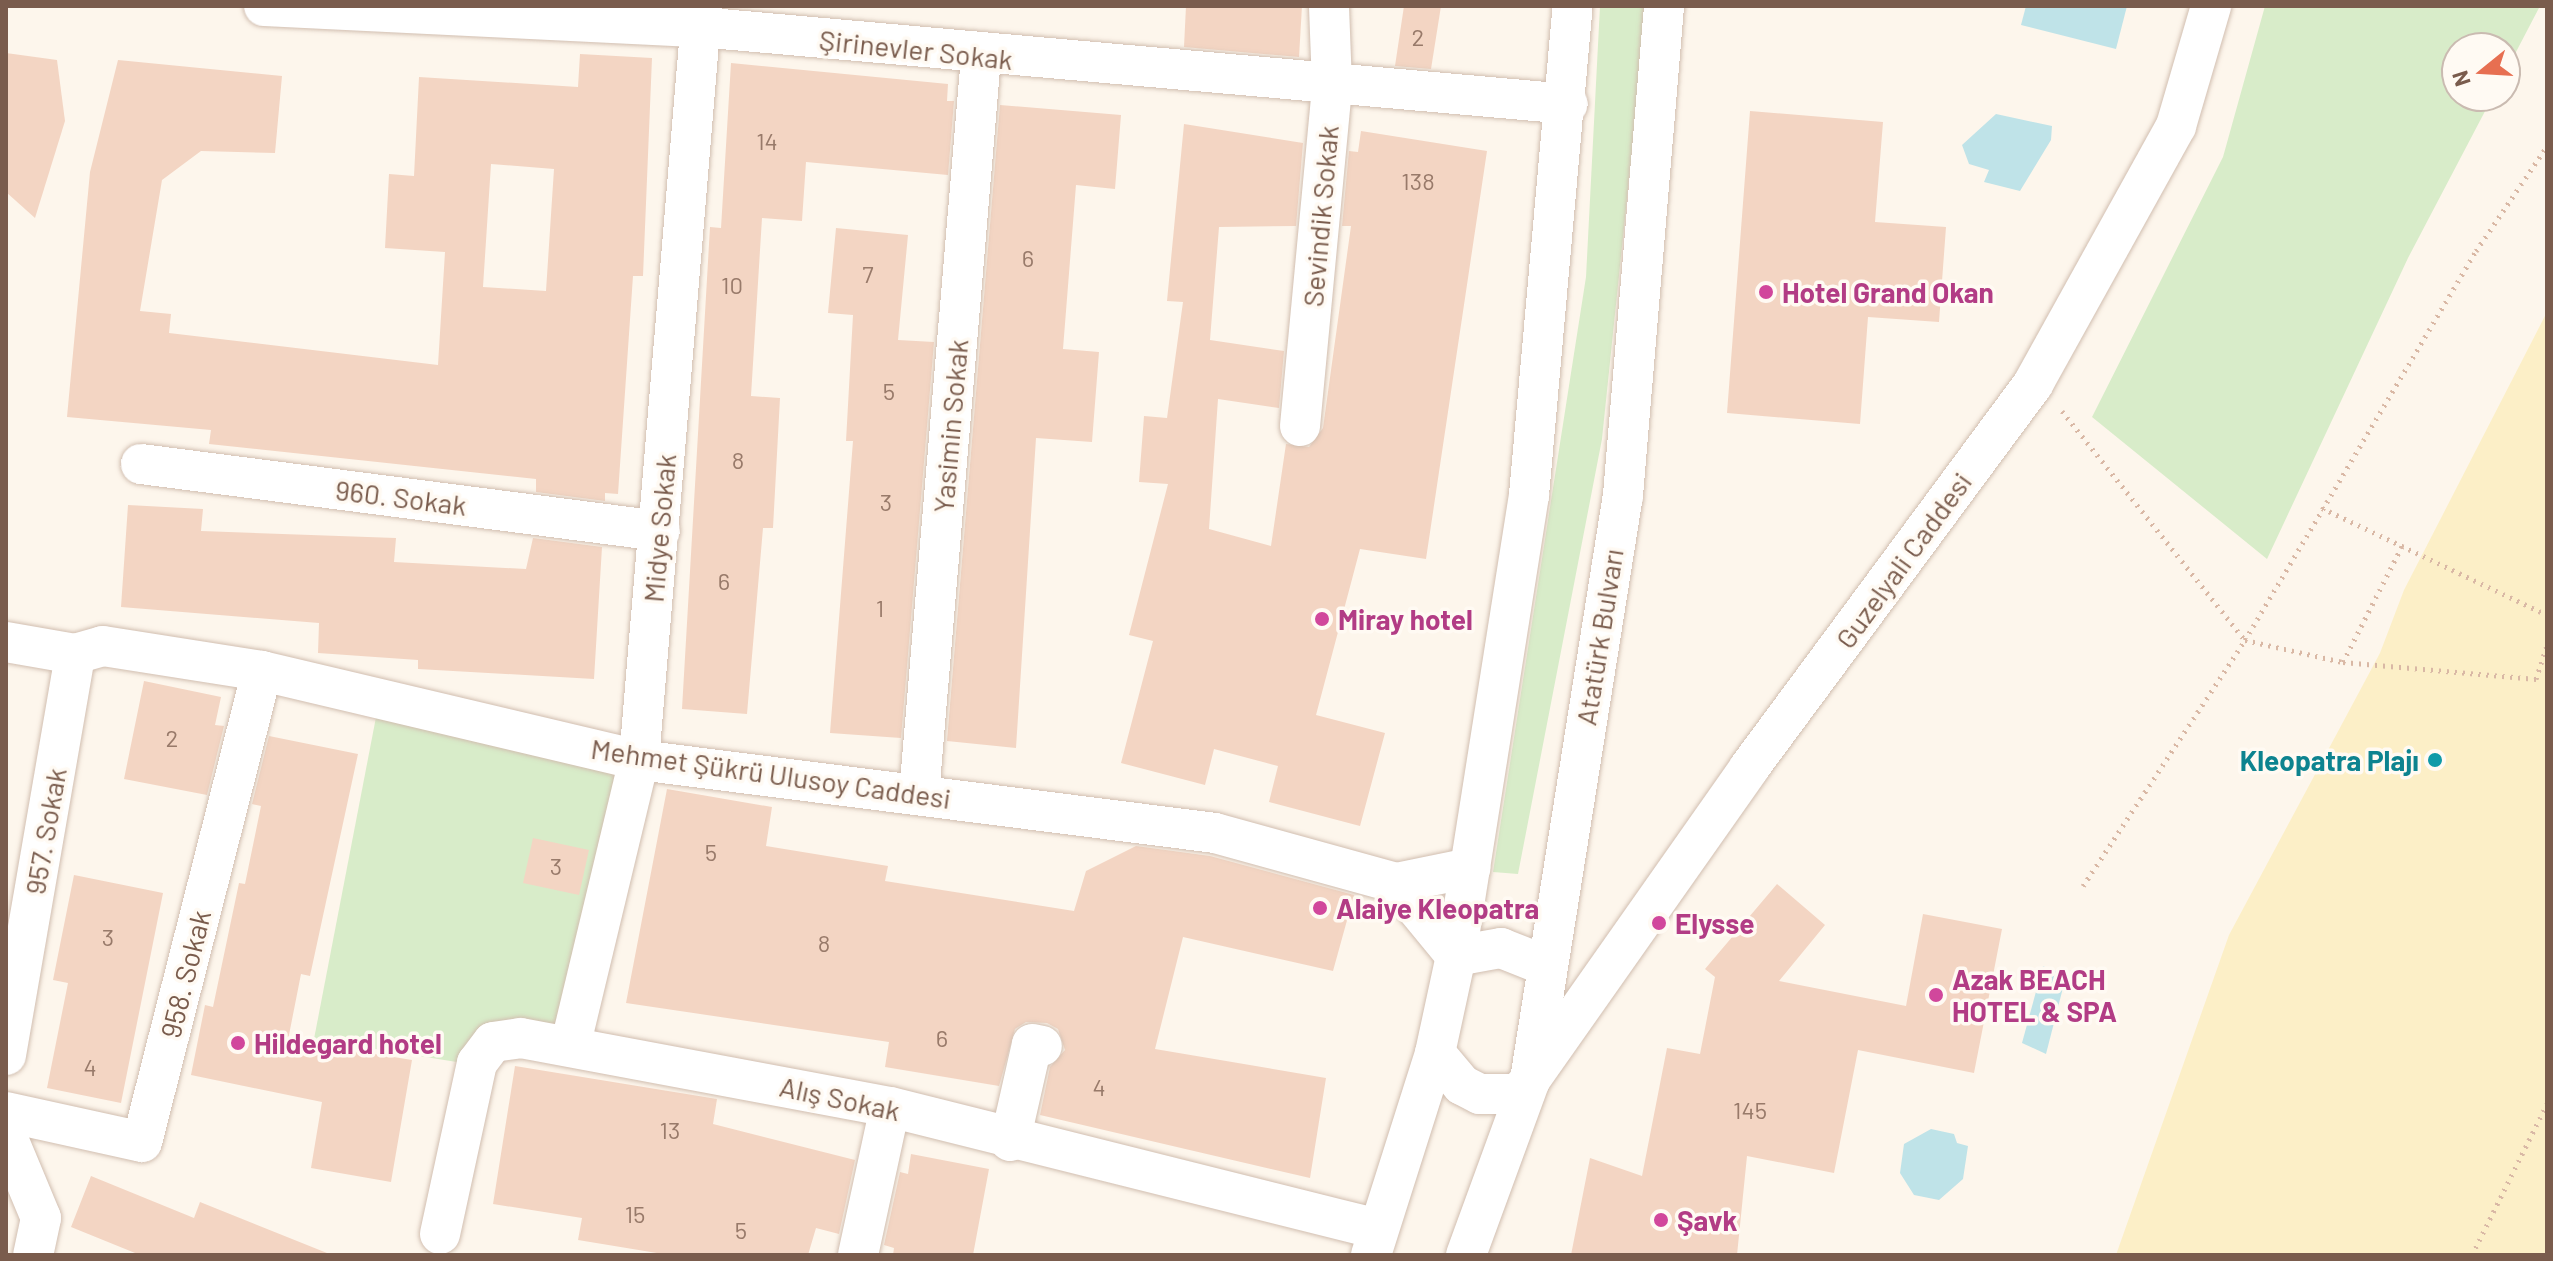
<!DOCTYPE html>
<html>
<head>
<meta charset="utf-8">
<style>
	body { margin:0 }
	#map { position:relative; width:2553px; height:1261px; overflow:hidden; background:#fdf6ec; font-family:Barlow,sans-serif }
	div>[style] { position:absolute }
	.green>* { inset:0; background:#d8ecc9 }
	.sand>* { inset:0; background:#fcefc7 }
	.water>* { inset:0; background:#bfe3e8 }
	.building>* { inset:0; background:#f3d5c3 }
	.path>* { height:5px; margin-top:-2.5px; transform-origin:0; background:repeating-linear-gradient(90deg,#d9b8a5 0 2px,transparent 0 8px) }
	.roads { filter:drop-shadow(0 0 2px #d1beb0) drop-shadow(0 0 2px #d1beb0) }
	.minor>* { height:40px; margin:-20px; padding:0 20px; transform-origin:20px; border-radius:20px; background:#fff }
	.dots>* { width:22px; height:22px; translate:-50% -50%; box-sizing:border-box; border:4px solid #fffaf3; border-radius:50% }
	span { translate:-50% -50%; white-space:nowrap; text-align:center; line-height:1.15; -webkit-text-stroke:7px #fffaf3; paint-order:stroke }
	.number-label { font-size:24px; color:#987a6a }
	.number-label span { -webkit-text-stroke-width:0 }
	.street-label { font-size:28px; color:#7a5c4d }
	.hotel-label { font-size:28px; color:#b23c85; font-weight:700 }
	.left { translate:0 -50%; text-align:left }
	.culture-label { font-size:28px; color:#0d838f; font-weight:700 }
	.right { translate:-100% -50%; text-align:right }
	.frame { position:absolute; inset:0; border:8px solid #7a5c4d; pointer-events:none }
	.north { position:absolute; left:2441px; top:32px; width:80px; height:80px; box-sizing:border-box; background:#fffaf3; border:2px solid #cabbb1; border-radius:50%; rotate:252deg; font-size:22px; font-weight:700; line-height:32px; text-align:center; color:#7a5c4d }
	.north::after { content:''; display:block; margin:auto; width:28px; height:36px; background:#e76f51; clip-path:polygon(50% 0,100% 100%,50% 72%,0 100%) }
</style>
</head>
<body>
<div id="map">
	<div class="green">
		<div style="clip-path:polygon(1600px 6px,1647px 6px,1602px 439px,1518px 874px,1493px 872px,1586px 277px)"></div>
		<div style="clip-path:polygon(2265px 6px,2540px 6px,2505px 73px,2505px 48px,2457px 48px,2457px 96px,2493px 96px,2408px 258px,2267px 559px,2092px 417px,2223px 157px)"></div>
		<div style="clip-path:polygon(377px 712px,623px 769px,567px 1037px,469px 1064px,314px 1039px)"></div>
	</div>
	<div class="sand">
		<div style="clip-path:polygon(2547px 312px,2547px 1255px,2116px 1255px,2229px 935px,2380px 653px,2404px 590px)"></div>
	</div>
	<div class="water">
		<div style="clip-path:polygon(2026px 6px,2127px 6px,2116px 49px,2021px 25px)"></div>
		<div style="clip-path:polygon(1996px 114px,2052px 126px,2051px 140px,2020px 191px,1984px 182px,1989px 170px,1969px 164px,1962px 145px)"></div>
		<div style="clip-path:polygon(2043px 966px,2066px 976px,2046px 1054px,2022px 1043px)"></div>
		<div style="clip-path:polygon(1931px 1129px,1954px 1134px,1957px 1143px,1968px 1146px,1963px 1179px,1939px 1200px,1914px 1195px,1900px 1173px,1904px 1144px)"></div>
	</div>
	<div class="building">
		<div style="clip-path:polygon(1186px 6px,1302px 6px,1299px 57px,1184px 47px)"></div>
		<div style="clip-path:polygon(1404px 6px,1441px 6px,1431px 69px,1395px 66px)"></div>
		<div style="clip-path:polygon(6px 53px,57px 60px,65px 121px,35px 218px,6px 192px)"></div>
		<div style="clip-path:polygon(evenodd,580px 54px,652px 58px,643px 276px,633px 276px,618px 494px,605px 493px,605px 501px,536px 492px,536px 479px,209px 444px,211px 430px,67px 417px,90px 172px,118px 60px,282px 76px,275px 153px,201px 151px,162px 180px,140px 311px,171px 314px,169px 333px,438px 365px,445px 252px,385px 248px,389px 174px,414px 176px,419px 77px,578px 87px,580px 54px,491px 164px,554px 169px,546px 291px,483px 287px,491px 164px)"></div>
		<div style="clip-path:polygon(731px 63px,948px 84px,947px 101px,954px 101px,948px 175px,806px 162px,802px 221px,762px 218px,751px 396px,780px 398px,773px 528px,763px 528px,747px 714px,682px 709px,710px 227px,721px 228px)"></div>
		<div style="clip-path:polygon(1000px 105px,1121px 115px,1115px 189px,1076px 185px,1063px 349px,1099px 352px,1092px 442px,1036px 438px,1016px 748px,947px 741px)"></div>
		<div style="clip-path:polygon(1750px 111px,1883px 122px,1875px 222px,1946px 227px,1939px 322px,1868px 317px,1860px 424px,1727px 413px)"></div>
		<div style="clip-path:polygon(1184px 124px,1303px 143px,1296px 226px,1219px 227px,1210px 340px,1284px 351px,1279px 408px,1218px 399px,1209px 529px,1271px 546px,1286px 444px,1309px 447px,1323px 428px,1351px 226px,1342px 226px,1349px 151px,1358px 152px,1361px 131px,1487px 151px,1426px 559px,1360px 549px,1316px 715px,1385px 733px,1360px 826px,1269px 802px,1278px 766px,1214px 749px,1205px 785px,1121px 763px,1153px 641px,1129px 635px,1168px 484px,1139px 482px,1144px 416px,1167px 418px,1183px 302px,1167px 301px)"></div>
		<div style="clip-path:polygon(836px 228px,908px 235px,898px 340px,934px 342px,901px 738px,830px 733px,853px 441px,846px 441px,853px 315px,828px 313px)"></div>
		<div style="clip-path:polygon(128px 505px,203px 509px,201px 531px,396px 538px,394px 562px,526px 569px,533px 538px,602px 547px,594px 679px,418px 669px,418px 660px,318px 653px,319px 623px,121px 607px)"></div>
		<div style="clip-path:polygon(144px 681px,221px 697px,215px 725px,224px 726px,207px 795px,124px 779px)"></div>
		<div style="clip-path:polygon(269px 736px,358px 754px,310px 976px,301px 974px,288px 1040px,412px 1060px,391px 1182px,311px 1168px,322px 1102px,191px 1075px,205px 1005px,213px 1007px,239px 883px,245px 884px,261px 806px,252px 804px)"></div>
		<div style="clip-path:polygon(667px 789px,772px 807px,766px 846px,888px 866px,885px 881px,1074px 911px,1086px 871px,1136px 846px,1210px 856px,1354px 895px,1333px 971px,1183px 937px,1155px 1049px,1326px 1078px,1310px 1178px,1040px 1115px,1050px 1067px,1065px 1050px,1058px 1029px,1047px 1023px,1026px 1022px,1015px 1029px,999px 1086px,885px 1067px,889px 1042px,626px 1003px)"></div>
		<div style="clip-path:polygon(533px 838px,589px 850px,579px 895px,523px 883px)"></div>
		<div style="clip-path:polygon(74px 875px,163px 893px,121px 1103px,47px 1088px,68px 983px,53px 980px)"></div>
		<div style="clip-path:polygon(1777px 884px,1825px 925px,1779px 981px,1906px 1006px,1923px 914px,2002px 929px,1974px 1073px,1858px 1050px,1834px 1173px,1747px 1156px,1737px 1255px,1571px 1255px,1590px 1158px,1642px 1176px,1667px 1048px,1700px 1054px,1715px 977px,1705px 969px)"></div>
		<div style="clip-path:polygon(515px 1066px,717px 1099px,713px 1124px,855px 1160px,839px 1234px,816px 1228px,808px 1255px,669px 1255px,578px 1240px,582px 1218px,493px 1204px)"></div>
		<div style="clip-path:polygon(911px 1154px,989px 1169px,973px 1255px,893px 1255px,894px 1248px,884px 1245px,900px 1172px,908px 1174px)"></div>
		<div style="clip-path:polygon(91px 1176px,194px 1218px,200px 1202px,332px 1255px,140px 1255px,71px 1227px)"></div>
	</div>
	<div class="path">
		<div style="left:2062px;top:411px;width:293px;rotate:51.4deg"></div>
		<div style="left:2245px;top:640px;width:100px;rotate:12.7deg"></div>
		<div style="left:2343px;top:662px;width:194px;rotate:5deg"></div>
		<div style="left:2536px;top:679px;width:36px;rotate:-72deg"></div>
		<div style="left:2322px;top:508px;width:249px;rotate:25.4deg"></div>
		<div style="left:2343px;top:662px;width:130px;rotate:-63deg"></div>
		<div style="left:2083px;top:886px;width:295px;rotate:-56.6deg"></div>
		<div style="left:2245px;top:640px;width:452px;rotate:-59.3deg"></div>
		<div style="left:2476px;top:251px;width:127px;rotate:-55.9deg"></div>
		<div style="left:2472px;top:1255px;width:169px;rotate:-63.6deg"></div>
	</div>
	<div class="roads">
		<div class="minor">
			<div style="left:264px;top:6px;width:436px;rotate:2.8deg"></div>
			<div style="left:699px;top:27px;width:872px;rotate:5.06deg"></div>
			<div style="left:1300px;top:426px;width:342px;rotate:-84.6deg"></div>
			<div style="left:1332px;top:85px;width:79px;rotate:-92.2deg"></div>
			<div style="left:141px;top:464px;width:523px;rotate:7.36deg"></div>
			<div style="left:6px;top:642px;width:70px;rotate:9.9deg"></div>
			<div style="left:75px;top:654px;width:29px;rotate:-16deg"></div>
			<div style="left:103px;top:646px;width:161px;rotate:8.9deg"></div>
			<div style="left:262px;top:671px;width:387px;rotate:13.3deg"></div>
			<div style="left:639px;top:760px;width:581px;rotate:7.22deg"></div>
			<div style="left:1215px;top:833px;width:188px;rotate:15.4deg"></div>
			<div style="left:1396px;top:883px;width:76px;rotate:-11.5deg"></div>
			<div style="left:919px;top:795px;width:742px;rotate:-85.2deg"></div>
			<div style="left:1396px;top:883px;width:94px;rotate:50.6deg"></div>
			<div style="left:1456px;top:956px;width:46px;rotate:-10.1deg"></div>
			<div style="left:1501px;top:948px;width:46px;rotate:21.6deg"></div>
			<div style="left:571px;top:1043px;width:291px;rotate:-76.5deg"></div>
			<div style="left:639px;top:760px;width:757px;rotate:-85.22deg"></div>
			<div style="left:1435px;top:1053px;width:42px;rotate:49.8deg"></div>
			<div style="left:1462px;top:1085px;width:20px;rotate:27deg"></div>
			<div style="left:1480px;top:1094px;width:38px"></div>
			<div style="left:1518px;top:1094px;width:18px;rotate:-49deg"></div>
			<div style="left:1530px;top:1080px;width:381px;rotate:-54.9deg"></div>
			<div style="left:1749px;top:768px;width:478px;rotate:-53.5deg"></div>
			<div style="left:2033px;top:384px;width:295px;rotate:-61deg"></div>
			<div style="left:2176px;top:126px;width:125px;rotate:-73.7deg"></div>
			<div style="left:6px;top:1055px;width:407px;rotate:-80.2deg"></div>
			<div style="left:6px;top:1112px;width:139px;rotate:12.4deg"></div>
			<div style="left:142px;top:1142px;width:486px;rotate:-75.7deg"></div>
			<div style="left:6px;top:1134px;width:91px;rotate:67.4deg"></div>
			<div style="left:41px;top:1218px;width:38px;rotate:102deg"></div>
			<div style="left:1010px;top:1141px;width:99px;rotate:-77.2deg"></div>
			<div style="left:1032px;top:1044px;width:10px;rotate:11deg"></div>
			<div style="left:440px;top:1234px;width:175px;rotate:-77.8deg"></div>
			<div style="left:477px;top:1063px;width:26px;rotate:-53deg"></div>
			<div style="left:493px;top:1042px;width:28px;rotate:-8deg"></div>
			<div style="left:521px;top:1038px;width:375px;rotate:10.6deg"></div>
			<div style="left:890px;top:1107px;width:503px;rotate:14.04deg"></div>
			<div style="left:858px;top:1255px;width:151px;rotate:-77.8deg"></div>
			<div style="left:1371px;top:1255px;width:212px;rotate:-72.4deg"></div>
			<div style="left:1435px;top:1053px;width:99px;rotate:-77.8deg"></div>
			<div style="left:1456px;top:956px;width:467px;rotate:-81deg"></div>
			<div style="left:1529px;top:495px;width:491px;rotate:-84.9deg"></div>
			<div style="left:1466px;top:1255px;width:186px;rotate:-69.9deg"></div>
			<div style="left:1530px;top:1080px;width:592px;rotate:-80.97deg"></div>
			<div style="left:1623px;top:495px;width:491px;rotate:-85.2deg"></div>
		</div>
	</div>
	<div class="dots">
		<div style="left:1766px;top:292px;background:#d1479c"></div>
		<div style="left:1322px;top:619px;background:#d1479c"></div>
		<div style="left:2435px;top:760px;background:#0f9aa8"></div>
		<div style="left:1320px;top:908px;background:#d1479c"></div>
		<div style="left:1659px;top:923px;background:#d1479c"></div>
		<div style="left:1936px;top:995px;background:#d1479c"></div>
		<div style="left:238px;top:1043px;background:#d1479c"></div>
		<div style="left:1661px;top:1220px;background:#d1479c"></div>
	</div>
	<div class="number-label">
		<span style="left:1418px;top:37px">2</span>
		<span style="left:767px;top:141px">14</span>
		<span style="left:1418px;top:181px">138</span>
		<span style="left:1028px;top:258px">6</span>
		<span style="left:868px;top:274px">7</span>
		<span style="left:732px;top:285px">10</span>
		<span style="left:889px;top:391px">5</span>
		<span style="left:738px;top:460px">8</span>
		<span style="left:886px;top:502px">3</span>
		<span style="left:724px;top:581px">6</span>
		<span style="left:880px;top:608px">1</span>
		<span style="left:172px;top:738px">2</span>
		<span style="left:711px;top:852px">5</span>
		<span style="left:556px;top:866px">3</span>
		<span style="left:108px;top:937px">3</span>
		<span style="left:824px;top:943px">8</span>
		<span style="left:942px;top:1038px">6</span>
		<span style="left:90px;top:1067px">4</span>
		<span style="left:1099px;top:1087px">4</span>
		<span style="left:1750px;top:1110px">145</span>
		<span style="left:670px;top:1130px">13</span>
		<span style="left:635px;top:1214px">15</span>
		<span style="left:741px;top:1230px">5</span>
	</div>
	<div class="street-label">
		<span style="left:916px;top:49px;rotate:6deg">Şirinevler Sokak</span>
		<span style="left:1320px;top:216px;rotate:-85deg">Sevindik Sokak</span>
		<span style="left:950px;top:426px;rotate:-85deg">Yasimin Sokak</span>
		<span style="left:401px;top:497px;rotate:7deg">960. Sokak</span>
		<span style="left:659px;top:528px;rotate:-85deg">Midye Sokak</span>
		<span style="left:1903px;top:560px;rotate:-54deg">Guzelyali Caddesi</span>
		<span style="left:1599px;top:637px;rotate:-81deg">Atatürk Bulvarı</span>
		<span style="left:771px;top:773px;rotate:8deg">Mehmet Şükrü Ulusoy Caddesi</span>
		<span style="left:45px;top:831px;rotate:-80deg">957. Sokak</span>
		<span style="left:185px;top:974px;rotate:-76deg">958. Sokak</span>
		<span style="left:840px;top:1098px;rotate:12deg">Alış Sokak</span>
	</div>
	<div class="hotel-label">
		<span class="left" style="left:1782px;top:292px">Hotel Grand Okan</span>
		<span class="left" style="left:1338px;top:619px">Miray hotel</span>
		<span class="left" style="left:1336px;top:908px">Alaiye Kleopatra</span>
		<span class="left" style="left:1675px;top:923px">Elysse</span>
		<span class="left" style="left:1952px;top:995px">Azak BEACH<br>HOTEL &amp; SPA</span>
		<span class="left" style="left:254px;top:1043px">Hildegard hotel</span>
		<span class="left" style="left:1677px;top:1220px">Şavk</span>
	</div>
	<div class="culture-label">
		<span class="right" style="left:2419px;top:760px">Kleopatra Plajı</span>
	</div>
	<div class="frame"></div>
	<div class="north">N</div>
</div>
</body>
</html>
